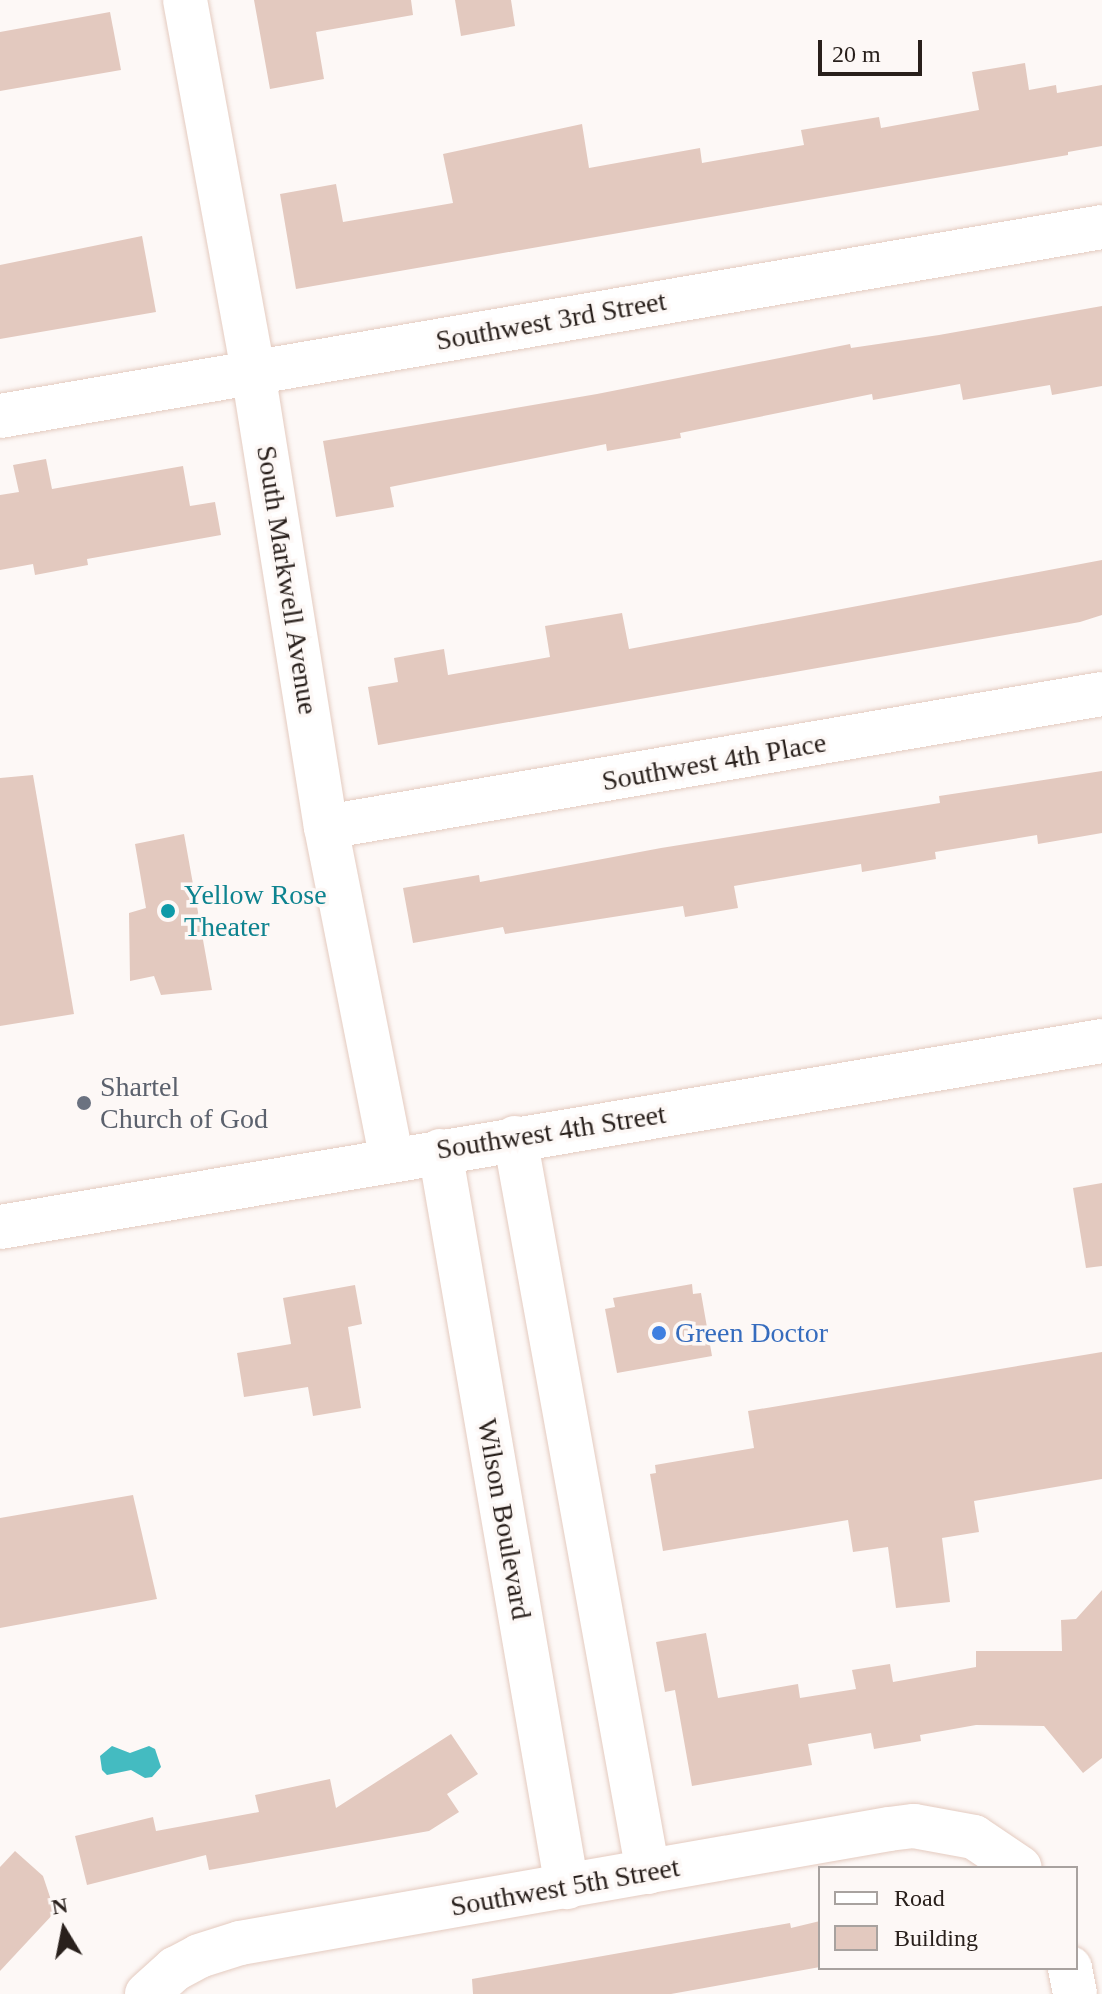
<!DOCTYPE html>
<html>
<head>
<meta charset="utf-8">
<style>
	body { margin:0 }
	#map { position:relative; width:1102px; height:1994px; overflow:hidden; background:#fdf8f6; font-family:"Times New Roman",serif }
	div>[style] { position:absolute }
	.water>* { inset:0; background:#44bbc1 }
	.building>* { inset:0; background:#e3c9bf }
	.roads { filter:drop-shadow(0 0 2px #e4cbc0) drop-shadow(0 0 2px #e4cbc0) }
	.minor>* { height:44px; margin:-22px; padding:0 22px; transform-origin:22px; border-radius:22px; background:#fff }
	.major>* { height:44px; margin:-22px; padding:0 22px; transform-origin:22px; border-radius:22px; background:#fff }
	.dots>* { width:22px; height:22px; translate:-50% -50%; box-sizing:border-box; border:4px solid #fdf8f6; border-radius:50% }
	span { translate:-50% -50%; white-space:nowrap; text-align:center; line-height:1.15; -webkit-text-stroke:7px #fdf8f6; paint-order:stroke }
	.street-label { font-size:28px; color:#29201c }
	.culture-label { font-size:28px; color:#0d838f }
	.left { translate:0 -50%; text-align:left }
	.worship-label { font-size:28px; color:#5b616d }
	.shop-label { font-size:28px; color:#366cbe }
	.legend { position:absolute; left:818px; top:1866px; width:260px; height:104px; box-sizing:border-box; background:#fdf8f6; border:2px solid #a8a29f; margin:0; padding:10px 14px; list-style:none; font-size:24px; color:#29201c }
	.legend li { display:flex; align-items:center; gap:16px; height:40px }
	.legend b { width:40px; border:2px solid #a8a29f }
	.north { position:absolute; left:24px; top:1890px; width:80px; height:80px; -webkit-text-stroke:6px #fdf8f6; paint-order:stroke; rotate:350deg; font-size:22px; font-weight:700; line-height:32px; text-align:center; color:#29201c }
	.north::after { content:''; display:block; margin:auto; width:28px; height:36px; background:#29201c; clip-path:polygon(50% 0,100% 100%,50% 72%,0 100%) }
	.scale { position:absolute; left:818px; top:40px; width:104px; height:36px; box-sizing:border-box; border:4px solid #29201c; border-top:0; padding-left:10px; font-size:24px; line-height:28px; white-space:nowrap; color:#29201c; -webkit-text-stroke:6px #fdf8f6; paint-order:stroke }
</style>
</head>
<body>
<div id="map">
	<div class="water">
		<div style="clip-path:polygon(112px 1746px,130px 1753px,149px 1746px,155px 1749px,161px 1767px,152px 1777px,145px 1778px,131px 1770px,107px 1775px,102px 1770px,100px 1756px)"></div>
	</div>
	<div class="building">
		<div style="clip-path:polygon(254px 0,411px 0,413px 15px,316px 32px,324px 79px,270px 89px)"></div>
		<div style="clip-path:polygon(455px 0,511px 0,515px 26px,461px 36px)"></div>
		<div style="clip-path:polygon(110px 12px,121px 70px,0 91px,0 32px)"></div>
		<div style="clip-path:polygon(1025px 63px,1029px 90px,1056px 85px,1057px 93px,1102px 85px,1102px 146px,1068px 152px,1068px 155px,296px 289px,280px 194px,336px 184px,343px 222px,453px 203px,443px 154px,582px 124px,589px 168px,700px 148px,702px 163px,804px 145px,801px 130px,879px 117px,881px 128px,979px 110px,972px 72px)"></div>
		<div style="clip-path:polygon(142px 236px,156px 312px,0 339px,0 265px)"></div>
		<div style="clip-path:polygon(1102px 306px,1102px 386px,1052px 395px,1050px 385px,963px 400px,960px 384px,873px 400px,872px 394px,680px 433px,681px 438px,607px 451px,606px 444px,390px 487px,394px 507px,336px 517px,323px 441px,597px 394px,850px 344px,851px 348px,939px 335px)"></div>
		<div style="clip-path:polygon(46px 459px,52px 489px,183px 466px,190px 506px,215px 502px,221px 535px,87px 559px,88px 565px,35px 575px,33px 564px,0 570px,0 495px,19px 492px,13px 465px)"></div>
		<div style="clip-path:polygon(1102px 560px,1102px 615px,1080px 622px,378px 745px,368px 687px,398px 682px,394px 658px,444px 649px,448px 675px,550px 657px,545px 626px,622px 613px,629px 649px)"></div>
		<div style="clip-path:polygon(1102px 771px,1102px 833px,1038px 844px,1037px 835px,935px 852px,936px 859px,862px 872px,861px 864px,734px 886px,738px 908px,685px 917px,683px 906px,505px 934px,503px 927px,413px 943px,403px 888px,479px 875px,480px 882px,661px 848px,940px 803px,939px 796px)"></div>
		<div style="clip-path:polygon(33px 775px,74px 1014px,0 1026px,0 778px)"></div>
		<div style="clip-path:polygon(184px 834px,212px 990px,161px 995px,154px 976px,130px 981px,129px 913px,146px 908px,135px 844px)"></div>
		<div style="clip-path:polygon(1102px 1183px,1102px 1266px,1086px 1268px,1073px 1188px)"></div>
		<div style="clip-path:polygon(692px 1284px,693px 1294px,701px 1293px,712px 1356px,617px 1373px,605px 1309px,615px 1307px,613px 1298px)"></div>
		<div style="clip-path:polygon(355px 1285px,362px 1324px,348px 1327px,361px 1408px,313px 1416px,308px 1387px,244px 1397px,237px 1353px,291px 1344px,283px 1298px)"></div>
		<div style="clip-path:polygon(1102px 1352px,1102px 1479px,974px 1501px,979px 1532px,942px 1538px,950px 1602px,896px 1608px,888px 1547px,853px 1552px,848px 1520px,663px 1551px,650px 1474px,656px 1473px,655px 1465px,754px 1448px,748px 1411px)"></div>
		<div style="clip-path:polygon(133px 1495px,157px 1599px,0 1628px,0 1518px)"></div>
		<div style="clip-path:polygon(1102px 1590px,1102px 1758px,1083px 1773px,1044px 1726px,976px 1725px,920px 1735px,921px 1741px,874px 1749px,871px 1733px,808px 1744px,812px 1765px,692px 1786px,675px 1690px,665px 1692px,656px 1642px,706px 1633px,718px 1698px,798px 1684px,800px 1698px,856px 1689px,852px 1670px,890px 1664px,893px 1682px,976px 1667px,976px 1651px,1062px 1651px,1061px 1620px,1076px 1619px)"></div>
		<div style="clip-path:polygon(451px 1734px,478px 1774px,447px 1794px,459px 1812px,429px 1831px,209px 1870px,206px 1855px,87px 1885px,75px 1836px,153px 1817px,156px 1831px,259px 1812px,255px 1795px,330px 1779px,336px 1808px)"></div>
		<div style="clip-path:polygon(15px 1851px,43px 1876px,55px 1912px,0 1971px,0 1867px)"></div>
		<div style="clip-path:polygon(820px 1921px,820px 1967px,671px 1994px,473px 1994px,472px 1979px,790px 1923px,791px 1928px)"></div>
	</div>
	<div class="roads">
		<div class="minor">
			<div style="left:185px;top:0;width:378px;rotate:79.6deg"></div>
			<div style="left:253px;top:372px;width:461px;rotate:80.9deg"></div>
			<div style="left:326px;top:827px;width:338px;rotate:78.8deg"></div>
			<div style="left:0;top:416px;width:1118px;rotate:-9.73deg"></div>
			<div style="left:326px;top:827px;width:787px;rotate:-9.73deg"></div>
			<div style="left:515px;top:1138px;width:746px;rotate:79.73deg"></div>
			<div style="left:440px;top:1151px;width:747px;rotate:80.21deg"></div>
			<div style="left:1070px;top:1968px;width:26px;rotate:79deg"></div>
			<div style="left:147px;top:1994px;width:38px;rotate:-42deg"></div>
			<div style="left:175px;top:1969px;width:27px;rotate:-28deg"></div>
			<div style="left:199px;top:1956px;width:43px;rotate:-17.6deg"></div>
			<div style="left:240px;top:1943px;width:659px;rotate:-9.96deg"></div>
			<div style="left:889px;top:1829px;width:25px;rotate:-7deg"></div>
			<div style="left:914px;top:1826px;width:61px;rotate:10.4deg"></div>
			<div style="left:974px;top:1837px;width:55px;rotate:34deg"></div>
		</div>
		<div class="major">
			<div style="left:0;top:1227px;width:1118px;rotate:-9.58deg"></div>
		</div>
	</div>
	<div class="dots">
		<div style="left:168px;top:911px;background:#0f9aa8"></div>
		<div style="left:84px;top:1103px;background:#6b7280"></div>
		<div style="left:659px;top:1333px;background:#3f7fe0"></div>
	</div>
	<div class="street-label">
		<span style="left:551px;top:321px;rotate:-10deg">Southwest 3rd Street</span>
		<span style="left:287px;top:580px;rotate:81deg">South Markwell Avenue</span>
		<span style="left:714px;top:762px;rotate:-10deg">Southwest 4th Place</span>
		<span style="left:551px;top:1132px;rotate:-9deg">Southwest 4th Street</span>
		<span style="left:504px;top:1519px;rotate:80deg">Wilson Boulevard</span>
		<span style="left:565px;top:1887px;rotate:-10deg">Southwest 5th Street</span>
	</div>
	<div class="culture-label">
		<span class="left" style="left:184px;top:911px">Yellow Rose<br>Theater</span>
	</div>
	<div class="worship-label">
		<span class="left" style="left:100px;top:1103px">Shartel<br>Church of God</span>
	</div>
	<div class="shop-label">
		<span class="left" style="left:675px;top:1333px">Green Doctor</span>
	</div>
	<ul class="legend">
	<li><b style="height:10px;background:#fff"></b>Road</li>
	<li><b style="height:22px;background:#e3c9bf"></b>Building</li>
	</ul>
	<div class="north">N</div>
	<div class="scale">20 m</div>
</div>
</body>
</html>
